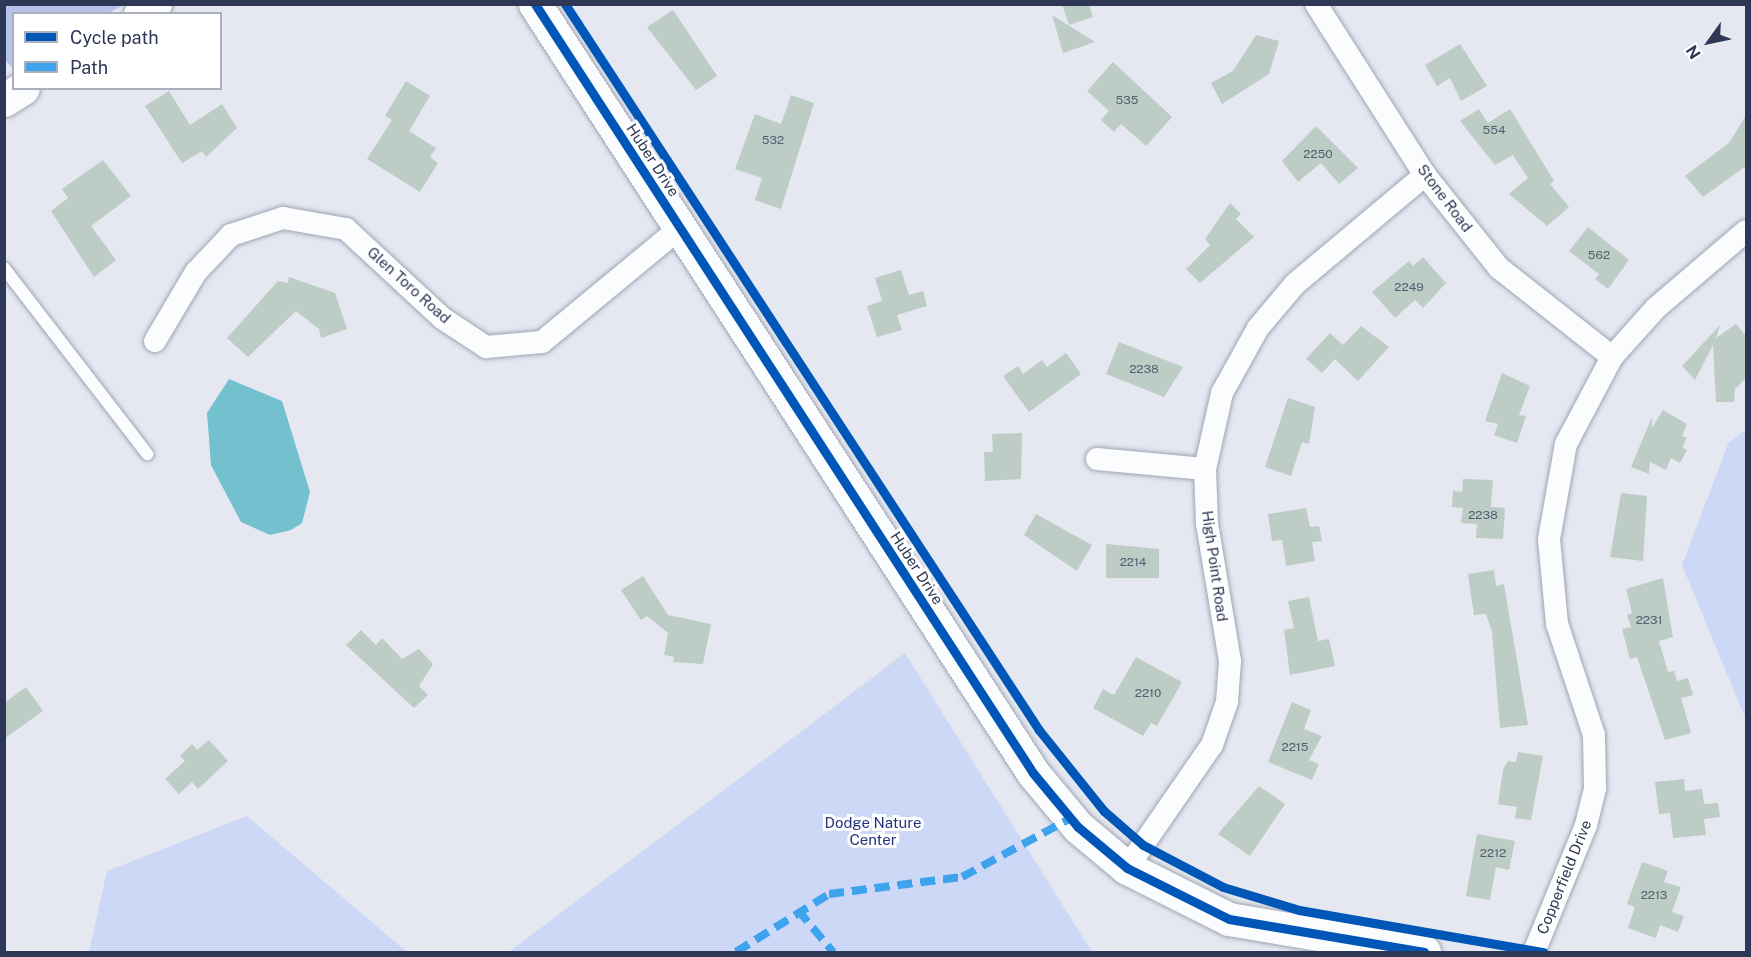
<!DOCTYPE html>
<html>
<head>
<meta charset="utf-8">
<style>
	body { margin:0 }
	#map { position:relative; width:1751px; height:957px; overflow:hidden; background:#e5e8f0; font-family:"Public Sans",sans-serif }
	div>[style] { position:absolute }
	.green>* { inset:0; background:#cdd8f7 }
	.forest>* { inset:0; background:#b6c3eb }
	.water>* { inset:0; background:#73c0cf }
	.building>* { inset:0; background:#bdccc5 }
	.roads { filter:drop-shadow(0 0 2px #a0a5b5) drop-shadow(0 0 2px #a0a5b5) }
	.lane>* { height:12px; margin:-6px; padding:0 6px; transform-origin:6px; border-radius:6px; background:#fbfcfd }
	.street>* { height:22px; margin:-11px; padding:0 11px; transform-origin:11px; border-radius:11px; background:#fbfcfd }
	.secondary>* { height:33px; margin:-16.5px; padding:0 16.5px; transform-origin:16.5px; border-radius:16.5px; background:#fbfcfd }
	.quiet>* { height:8px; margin-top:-4px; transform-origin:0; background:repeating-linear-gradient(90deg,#3ea3ed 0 15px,transparent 0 23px) }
	.cycleway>* { height:9px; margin:-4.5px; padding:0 4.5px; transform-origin:4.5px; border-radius:4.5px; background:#0057b8 }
	span { translate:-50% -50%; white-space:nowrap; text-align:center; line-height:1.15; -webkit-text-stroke:6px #fff; paint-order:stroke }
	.number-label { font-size:12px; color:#525c71 }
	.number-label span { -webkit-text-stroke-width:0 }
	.street-label { font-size:15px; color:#2e3755 }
	.park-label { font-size:15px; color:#23327f }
	.frame { position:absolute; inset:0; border:6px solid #2e3755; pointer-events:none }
	.legend { position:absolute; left:12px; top:12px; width:210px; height:78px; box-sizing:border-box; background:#fff; border:2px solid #abafbb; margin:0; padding:8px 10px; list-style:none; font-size:18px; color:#2e3755 }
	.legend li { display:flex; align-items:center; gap:12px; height:30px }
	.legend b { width:30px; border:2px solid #abafbb }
	.north { position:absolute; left:1679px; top:12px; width:60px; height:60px; -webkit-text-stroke:4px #fff; paint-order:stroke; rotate:237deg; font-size:16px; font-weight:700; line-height:24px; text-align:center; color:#2e3755 }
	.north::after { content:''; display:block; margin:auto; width:21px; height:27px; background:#2e3755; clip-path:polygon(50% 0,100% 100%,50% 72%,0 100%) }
</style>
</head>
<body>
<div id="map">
	<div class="green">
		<div style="clip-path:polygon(1746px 429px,1746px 720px,1682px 565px,1728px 444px)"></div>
		<div style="clip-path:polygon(905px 653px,1092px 952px,509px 952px)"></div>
		<div style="clip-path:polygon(247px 816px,407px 952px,89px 952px,107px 871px)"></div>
	</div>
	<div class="forest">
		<div style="clip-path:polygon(4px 5px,5px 4px,123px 5px,109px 13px,14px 14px,13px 69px,5px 60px)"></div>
	</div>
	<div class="water">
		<div style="clip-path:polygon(229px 379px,282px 401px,310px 492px,302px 523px,291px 530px,270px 535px,241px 522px,211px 465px,207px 413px)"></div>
	</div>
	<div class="building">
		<div style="clip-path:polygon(1062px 4px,1089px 4px,1093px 17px,1069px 25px)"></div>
		<div style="clip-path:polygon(673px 10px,717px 76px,696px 90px,647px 27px)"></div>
		<div style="clip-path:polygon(1052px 15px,1095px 42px,1063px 53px)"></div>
		<div style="clip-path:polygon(1256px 35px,1279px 41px,1269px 74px,1222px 104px,1211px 83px,1233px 71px)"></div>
		<div style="clip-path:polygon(1460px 44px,1487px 86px,1461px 101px,1450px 78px,1437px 86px,1425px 65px)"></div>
		<div style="clip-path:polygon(1113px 62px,1172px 117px,1146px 146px,1121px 124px,1114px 132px,1101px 120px,1109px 111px,1087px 91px)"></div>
		<div style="clip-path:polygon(406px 81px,430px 96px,409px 131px,436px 148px,430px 157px,438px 163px,420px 192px,367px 159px,392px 120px,385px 116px)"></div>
		<div style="clip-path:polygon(169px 91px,190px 125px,222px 104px,237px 128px,206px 157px,202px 151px,182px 163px,145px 106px)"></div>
		<div style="clip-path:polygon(791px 95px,814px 103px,781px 209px,755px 200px,762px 178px,735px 169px,755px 114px,781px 124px)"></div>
		<div style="clip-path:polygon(1479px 109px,1488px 123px,1510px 109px,1554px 181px,1550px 184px,1569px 207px,1547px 226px,1509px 194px,1528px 178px,1513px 155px,1495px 165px,1460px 121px)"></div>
		<div style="clip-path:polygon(1746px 115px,1746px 166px,1703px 197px,1685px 176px,1730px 142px)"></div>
		<div style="clip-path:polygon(1316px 126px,1358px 168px,1339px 184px,1321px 163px,1298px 182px,1282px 161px)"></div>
		<div style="clip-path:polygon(103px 160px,131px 196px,91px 226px,116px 260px,94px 277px,51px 211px,68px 198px,62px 189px)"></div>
		<div style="clip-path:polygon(1230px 203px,1241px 214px,1236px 219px,1254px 237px,1200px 283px,1186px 269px,1210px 245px,1205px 239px)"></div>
		<div style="clip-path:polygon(1588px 227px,1629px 260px,1608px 289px,1595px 279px,1599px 274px,1569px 251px)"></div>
		<div style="clip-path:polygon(1423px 257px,1446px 283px,1423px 308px,1415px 300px,1395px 318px,1372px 292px,1409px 261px,1413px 266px)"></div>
		<div style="clip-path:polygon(901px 270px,909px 295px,923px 291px,927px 306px,897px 315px,902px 330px,877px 337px,867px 306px,882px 301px,875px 278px)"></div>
		<div style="clip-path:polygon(289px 277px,335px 293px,347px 329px,321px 338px,319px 329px,296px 311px,248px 357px,227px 338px,278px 281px,288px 283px)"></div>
		<div style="clip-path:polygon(1736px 324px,1746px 336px,1745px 379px,1735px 389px,1734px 402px,1716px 402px,1713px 345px,1695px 380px,1682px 366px,1720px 325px,1716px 338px)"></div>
		<div style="clip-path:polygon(1361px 326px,1389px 347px,1358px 381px,1335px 359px,1322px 373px,1306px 359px,1330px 333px,1343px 345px)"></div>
		<div style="clip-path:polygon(1119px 342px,1183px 367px,1164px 397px,1106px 374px)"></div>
		<div style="clip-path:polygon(1066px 353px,1081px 374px,1029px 412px,1003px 376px,1018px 366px,1023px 374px,1042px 360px,1047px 367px)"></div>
		<div style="clip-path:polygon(1502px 373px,1530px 386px,1519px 415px,1526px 416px,1517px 443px,1494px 435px,1498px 424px,1485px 421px)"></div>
		<div style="clip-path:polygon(1288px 398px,1315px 407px,1309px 444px,1302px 442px,1291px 476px,1265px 467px)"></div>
		<div style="clip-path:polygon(1663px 410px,1687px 424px,1682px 436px,1687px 438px,1682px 447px,1687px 450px,1680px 463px,1671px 458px,1666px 470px,1650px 462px,1649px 474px,1631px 467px,1652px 417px,1652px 428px)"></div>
		<div style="clip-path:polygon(1022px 433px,1021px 479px,985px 481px,984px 452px,993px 452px,992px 434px)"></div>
		<div style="clip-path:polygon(1463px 479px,1493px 480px,1491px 507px,1505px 508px,1503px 539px,1476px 538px,1477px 524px,1461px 523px,1463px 508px,1452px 507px,1453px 491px,1462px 492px)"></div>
		<div style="clip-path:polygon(1621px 493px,1647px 496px,1643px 561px,1610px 557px)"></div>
		<div style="clip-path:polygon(1306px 508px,1310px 527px,1319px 526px,1322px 541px,1312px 542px,1315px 561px,1286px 566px,1282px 540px,1272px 541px,1268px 514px)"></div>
		<div style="clip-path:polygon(1036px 514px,1092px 545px,1077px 571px,1024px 535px)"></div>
		<div style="clip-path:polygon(1106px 544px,1159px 549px,1159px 578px,1106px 578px)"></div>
		<div style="clip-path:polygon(1494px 570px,1496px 586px,1504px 584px,1528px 725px,1500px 728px,1492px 631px,1486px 614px,1474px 615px,1468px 574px)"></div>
		<div style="clip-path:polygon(643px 576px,668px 615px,711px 624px,703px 664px,673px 662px,674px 657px,664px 655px,668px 633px,647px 616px,641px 620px,621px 590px)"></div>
		<div style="clip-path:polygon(1663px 578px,1673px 637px,1659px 641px,1668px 672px,1674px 671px,1677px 681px,1688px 678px,1693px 695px,1681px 698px,1691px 733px,1665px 740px,1637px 657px,1630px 659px,1622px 629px,1631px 627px,1627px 615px,1632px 613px,1626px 589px)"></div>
		<div style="clip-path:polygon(1309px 597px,1318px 641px,1329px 639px,1335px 666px,1290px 675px,1284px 630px,1294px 628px,1288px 601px)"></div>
		<div style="clip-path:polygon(361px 630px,376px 645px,382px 638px,402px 659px,419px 649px,433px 664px,419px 686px,428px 695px,414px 708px,346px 645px)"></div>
		<div style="clip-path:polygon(1136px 657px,1182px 682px,1157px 726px,1151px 723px,1143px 736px,1093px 708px,1103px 689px,1114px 695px)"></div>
		<div style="clip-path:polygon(26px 687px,43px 711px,4px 739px,4px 703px)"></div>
		<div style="clip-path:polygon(1292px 702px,1311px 710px,1304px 729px,1322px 736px,1309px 760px,1319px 764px,1312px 780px,1268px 762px)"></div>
		<div style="clip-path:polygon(209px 740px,228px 761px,198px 789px,192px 782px,179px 794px,165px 779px,185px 761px,180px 756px,192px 744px,197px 750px)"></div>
		<div style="clip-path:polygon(1518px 752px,1543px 756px,1531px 820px,1515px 818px,1517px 807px,1498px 804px,1503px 770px,1508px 761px,1516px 762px)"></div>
		<div style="clip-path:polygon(1684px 779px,1685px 791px,1702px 789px,1704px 804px,1718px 803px,1720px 817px,1704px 819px,1706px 835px,1673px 838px,1670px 813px,1659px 814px,1655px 782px)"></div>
		<div style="clip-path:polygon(1259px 786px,1285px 804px,1250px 856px,1218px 834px)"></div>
		<div style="clip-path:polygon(1477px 834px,1515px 841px,1509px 870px,1496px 867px,1490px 900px,1466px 896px)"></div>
		<div style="clip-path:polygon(1642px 862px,1668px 871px,1664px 882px,1681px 887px,1672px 912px,1684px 916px,1678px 932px,1660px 925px,1656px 938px,1628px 928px,1635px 907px,1627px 904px)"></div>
	</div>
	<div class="roads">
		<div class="lane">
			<div style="left:4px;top:268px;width:235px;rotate:52.4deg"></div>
		</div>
		<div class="street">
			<div style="left:1316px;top:4px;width:203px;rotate:57.5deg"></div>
			<div style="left:1425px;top:175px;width:119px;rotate:51.5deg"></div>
			<div style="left:1499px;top:268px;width:144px;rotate:38.2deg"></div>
			<div style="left:155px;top:341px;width:80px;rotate:-59.3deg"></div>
			<div style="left:196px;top:272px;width:51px;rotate:-46.6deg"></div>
			<div style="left:231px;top:235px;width:55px;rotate:-18.1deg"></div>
			<div style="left:283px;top:218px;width:64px;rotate:9.9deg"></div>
			<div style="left:346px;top:229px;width:131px;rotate:42.8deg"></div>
			<div style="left:442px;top:318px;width:53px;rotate:33.4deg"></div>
			<div style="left:486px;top:347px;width:56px;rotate:-5.1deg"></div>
			<div style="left:542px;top:342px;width:179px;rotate:-39.6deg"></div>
			<div style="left:1097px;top:459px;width:108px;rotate:5.3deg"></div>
			<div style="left:1127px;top:868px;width:150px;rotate:-55.4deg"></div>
			<div style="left:1212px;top:745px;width:46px;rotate:-70.8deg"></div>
			<div style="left:1227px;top:702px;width:41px;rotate:-85.8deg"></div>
			<div style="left:1230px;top:661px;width:140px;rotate:-99.5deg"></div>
			<div style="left:1207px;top:523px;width:54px;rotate:-92.1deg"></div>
			<div style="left:1205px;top:469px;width:78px;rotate:-77.4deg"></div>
			<div style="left:1222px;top:393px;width:74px;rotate:-61deg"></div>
			<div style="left:1258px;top:328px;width:57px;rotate:-49.9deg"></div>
			<div style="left:1295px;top:284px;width:170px;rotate:-40deg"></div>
			<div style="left:1534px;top:952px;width:137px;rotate:-67.7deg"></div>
			<div style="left:1586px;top:825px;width:38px;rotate:-76deg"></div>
			<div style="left:1595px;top:788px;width:53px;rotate:-91.1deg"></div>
			<div style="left:1594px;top:735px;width:117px;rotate:-108.4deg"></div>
			<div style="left:1557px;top:624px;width:85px;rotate:-95.4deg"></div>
			<div style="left:1549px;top:539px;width:97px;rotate:-79.9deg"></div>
			<div style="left:1566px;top:444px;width:98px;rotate:-62.1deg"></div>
			<div style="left:1612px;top:357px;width:66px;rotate:-48.1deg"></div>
			<div style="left:1656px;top:308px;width:118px;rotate:-40.5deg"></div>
		</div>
		<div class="secondary">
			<div style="left:535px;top:4px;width:916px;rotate:57.07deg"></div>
			<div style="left:1033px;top:773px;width:70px;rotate:50.2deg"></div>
			<div style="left:1078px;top:827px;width:64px;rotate:39.9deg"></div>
			<div style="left:1127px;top:868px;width:114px;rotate:26.6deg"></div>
			<div style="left:1229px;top:919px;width:198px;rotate:9.6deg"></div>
			<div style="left:140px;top:14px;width:18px;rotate:-34deg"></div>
			<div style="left:4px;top:100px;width:22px;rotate:-32deg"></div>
		</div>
	</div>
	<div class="quiet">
		<div style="left:798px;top:910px;width:55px;rotate:50.2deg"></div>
		<div style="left:736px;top:952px;width:110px;rotate:-31.9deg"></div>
		<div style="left:829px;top:894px;width:134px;rotate:-7.3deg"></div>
		<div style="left:962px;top:877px;width:124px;rotate:-28.4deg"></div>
	</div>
	<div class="cycleway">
		<div style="left:535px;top:4px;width:916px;rotate:57.07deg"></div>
		<div style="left:1033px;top:773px;width:70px;rotate:50.2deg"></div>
		<div style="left:1078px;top:827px;width:64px;rotate:39.9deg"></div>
		<div style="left:1127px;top:868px;width:114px;rotate:26.6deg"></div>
		<div style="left:1229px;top:919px;width:198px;rotate:9.6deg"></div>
		<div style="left:565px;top:4px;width:867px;rotate:56.86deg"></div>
		<div style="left:1039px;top:730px;width:104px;rotate:51.3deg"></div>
		<div style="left:1104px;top:811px;width:52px;rotate:41.1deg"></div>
		<div style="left:1143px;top:845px;width:90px;rotate:27.7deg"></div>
		<div style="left:1223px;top:887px;width:79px;rotate:16.8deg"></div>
		<div style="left:1299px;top:910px;width:248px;rotate:9.8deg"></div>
	</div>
	<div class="number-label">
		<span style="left:1127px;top:101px">535</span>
		<span style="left:1494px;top:131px">554</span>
		<span style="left:773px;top:141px">532</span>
		<span style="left:1318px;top:155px">2250</span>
		<span style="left:1599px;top:256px">562</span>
		<span style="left:1409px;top:288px">2249</span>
		<span style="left:1144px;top:370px">2238</span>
		<span style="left:1483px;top:516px">2238</span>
		<span style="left:1133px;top:563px">2214</span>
		<span style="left:1649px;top:621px">2231</span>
		<span style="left:1148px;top:694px">2210</span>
		<span style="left:1295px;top:748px">2215</span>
		<span style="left:1493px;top:854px">2212</span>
		<span style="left:1654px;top:896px">2213</span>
	</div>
	<div class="street-label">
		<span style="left:653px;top:160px;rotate:57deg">Huber Drive</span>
		<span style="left:1445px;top:198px;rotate:53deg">Stone Road</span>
		<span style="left:409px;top:285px;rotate:42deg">Glen Toro Road</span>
		<span style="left:1215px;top:566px;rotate:82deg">High Point Road</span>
		<span style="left:917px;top:568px;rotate:57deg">Huber Drive</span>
		<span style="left:1564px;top:877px;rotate:-68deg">Copperfield Drive</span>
	</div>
	<div class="park-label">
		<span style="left:873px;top:831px">Dodge Nature<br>Center</span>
	</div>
	<div class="frame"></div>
	<ul class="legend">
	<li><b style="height:8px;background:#0057b8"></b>Cycle path</li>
	<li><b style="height:8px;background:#3ea3ed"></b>Path</li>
	</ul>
	<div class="north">N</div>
</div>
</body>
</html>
